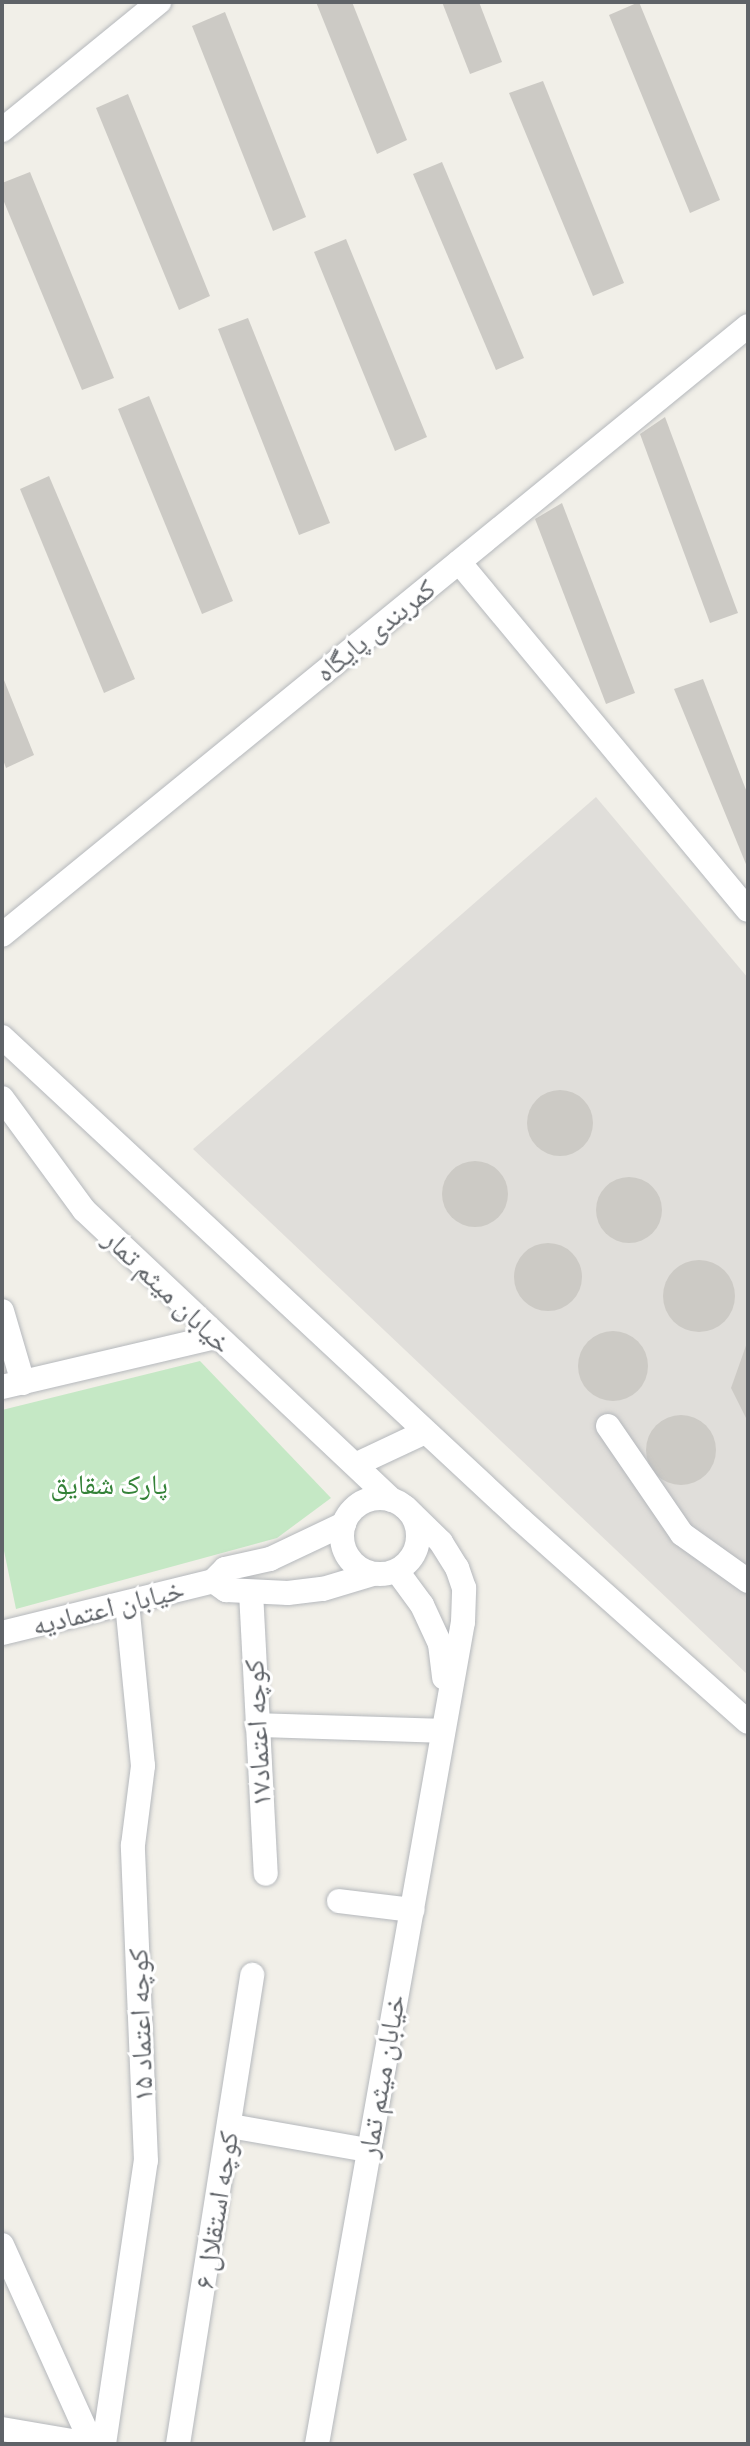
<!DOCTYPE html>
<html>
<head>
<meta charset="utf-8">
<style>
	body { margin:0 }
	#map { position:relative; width:750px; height:2446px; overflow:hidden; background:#f1efe8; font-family:"PT Sans Narrow","Noto Naskh Arabic",sans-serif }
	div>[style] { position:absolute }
	.industrial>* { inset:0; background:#e0deda }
	.green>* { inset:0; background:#c5e8c5 }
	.building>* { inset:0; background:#cccac5 }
	.round { border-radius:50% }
	.roads { filter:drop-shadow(0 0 2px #b5b8bc) drop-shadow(0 0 2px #b5b8bc) }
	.minor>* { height:24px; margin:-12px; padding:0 12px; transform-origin:12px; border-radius:12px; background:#fff }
	.minor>.ring { margin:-12px; padding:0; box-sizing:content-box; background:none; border:24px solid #fff; border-radius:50% }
	span { translate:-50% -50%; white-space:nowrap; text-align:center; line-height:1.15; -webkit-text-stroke:6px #fff; paint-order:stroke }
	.street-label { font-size:28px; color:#5f6368 }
	.park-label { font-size:28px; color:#348238 }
	.frame { position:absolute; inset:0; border:4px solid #5f6368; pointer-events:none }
</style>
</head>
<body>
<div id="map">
	<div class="industrial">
		<div style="clip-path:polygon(596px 797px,748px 978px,748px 1675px,193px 1149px)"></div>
	</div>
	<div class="green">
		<div style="clip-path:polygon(200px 1361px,331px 1498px,277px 1538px,16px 1609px,2px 1541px,2px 1410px)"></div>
	</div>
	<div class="building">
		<div style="clip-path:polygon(316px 2px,352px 2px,407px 140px,377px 154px)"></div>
		<div style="clip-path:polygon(442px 2px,479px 2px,502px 62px,470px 74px)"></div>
		<div style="clip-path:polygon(639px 2px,720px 200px,690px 213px,609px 15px)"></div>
		<div style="clip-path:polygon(225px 12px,306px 217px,273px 231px,192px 26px)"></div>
		<div style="clip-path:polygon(543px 81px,624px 283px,593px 296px,509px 93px)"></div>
		<div style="clip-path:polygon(128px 94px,210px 296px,179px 310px,96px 108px)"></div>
		<div style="clip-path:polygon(442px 162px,524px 358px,496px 370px,413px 174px)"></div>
		<div style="clip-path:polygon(30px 172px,114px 378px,82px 390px,2px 197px,2px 183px)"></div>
		<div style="clip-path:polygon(346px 239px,427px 437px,395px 451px,314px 252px)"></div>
		<div style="clip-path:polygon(248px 318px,330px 523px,299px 535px,218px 329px)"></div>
		<div style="clip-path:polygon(149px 396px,233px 601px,202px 614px,118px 409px)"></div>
		<div style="clip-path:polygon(665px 417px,738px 613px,710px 623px,640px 434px)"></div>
		<div style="clip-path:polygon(49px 476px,135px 679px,104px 693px,20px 489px)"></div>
		<div style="clip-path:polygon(562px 503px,635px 693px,606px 704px,535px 519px)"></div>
		<div style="clip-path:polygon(2px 675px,34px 755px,6px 768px,2px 757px)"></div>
		<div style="clip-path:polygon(703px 679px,748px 795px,748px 869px,674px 689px)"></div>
		<div class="round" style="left:527px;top:1090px;width:66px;height:66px"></div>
		<div class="round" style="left:442px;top:1161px;width:66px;height:66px"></div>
		<div class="round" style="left:596px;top:1177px;width:66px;height:66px"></div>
		<div class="round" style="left:514px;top:1243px;width:68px;height:68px"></div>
		<div class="round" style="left:663px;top:1260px;width:72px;height:72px"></div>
		<div class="round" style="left:578px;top:1331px;width:70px;height:70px"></div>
		<div style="clip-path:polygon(748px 1340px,748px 1422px,731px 1388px)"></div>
		<div class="round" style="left:646px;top:1415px;width:70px;height:70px"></div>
	</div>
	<div class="roads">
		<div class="minor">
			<div style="left:2px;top:130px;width:203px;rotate:-39.2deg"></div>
			<div style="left:459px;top:562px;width:452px;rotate:50.3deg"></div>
			<div style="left:2px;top:935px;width:963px;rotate:-39.23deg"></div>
			<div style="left:2px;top:1037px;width:708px;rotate:42.94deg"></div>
			<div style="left:520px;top:1519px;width:305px;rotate:41.7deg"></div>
			<div style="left:2px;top:1098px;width:139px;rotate:53.8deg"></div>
			<div style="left:84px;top:1210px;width:423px;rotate:43.3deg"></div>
			<div style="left:2px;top:1311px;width:75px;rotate:73.7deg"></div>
			<div style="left:2px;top:1387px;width:219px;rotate:-13.2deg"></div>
			<div style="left:608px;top:1426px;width:131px;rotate:55.6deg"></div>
			<div style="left:682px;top:1534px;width:81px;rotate:35.5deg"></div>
			<div style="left:357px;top:1464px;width:75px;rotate:-25.2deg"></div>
			<div class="ring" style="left:342px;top:1498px;width:52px;height:52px"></div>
			<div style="left:397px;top:1571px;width:42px;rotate:53.7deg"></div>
			<div style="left:422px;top:1605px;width:43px;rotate:65.2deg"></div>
			<div style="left:440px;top:1644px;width:34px;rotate:83deg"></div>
			<div style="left:213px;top:1581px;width:16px;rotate:35deg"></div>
			<div style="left:226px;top:1590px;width:62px;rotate:2.8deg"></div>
			<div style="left:288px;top:1593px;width:35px;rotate:-7deg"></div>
			<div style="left:323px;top:1589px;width:52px;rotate:-16.7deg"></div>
			<div style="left:251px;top:1592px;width:282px;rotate:87deg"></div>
			<div style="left:2px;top:1633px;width:217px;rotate:-13.8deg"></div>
			<div style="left:213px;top:1581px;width:17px;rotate:-45deg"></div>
			<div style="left:225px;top:1569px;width:46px;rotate:-12.5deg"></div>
			<div style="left:270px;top:1559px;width:82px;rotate:-25.3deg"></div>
			<div style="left:257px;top:1725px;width:186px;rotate:1.8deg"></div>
			<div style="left:339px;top:1901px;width:74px;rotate:7deg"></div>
			<div style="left:230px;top:2126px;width:139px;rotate:9.9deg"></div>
			<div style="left:2px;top:2245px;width:218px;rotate:65.7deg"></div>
			<div style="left:2px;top:2429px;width:89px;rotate:9.7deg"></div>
			<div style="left:104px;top:2444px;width:286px;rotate:-81.6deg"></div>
			<div style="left:146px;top:2161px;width:316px;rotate:-92.4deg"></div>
			<div style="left:133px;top:1845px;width:80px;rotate:-82.8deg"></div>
			<div style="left:143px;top:1766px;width:163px;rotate:-95.6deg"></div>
			<div style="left:178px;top:2444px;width:475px;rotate:-81deg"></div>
			<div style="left:317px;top:2444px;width:835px;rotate:-79.93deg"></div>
			<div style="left:463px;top:1622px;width:34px;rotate:-88deg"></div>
			<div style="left:464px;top:1588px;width:21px;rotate:-109deg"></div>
			<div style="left:457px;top:1568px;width:31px;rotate:-122deg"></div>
			<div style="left:441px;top:1542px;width:50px;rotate:-135.8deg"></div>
		</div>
	</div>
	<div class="street-label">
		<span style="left:375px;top:630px;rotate:-39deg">کمربندی پایگاه</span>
		<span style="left:168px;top:1291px;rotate:44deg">خیابان میثم تمار</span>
		<span style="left:108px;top:1607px;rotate:-14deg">خیابان اعتمادیه</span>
		<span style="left:257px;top:1733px;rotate:-93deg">کوچه اعتماد۱۷</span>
		<span style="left:140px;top:2025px;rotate:-92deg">کوچه اعتماد ۱۵</span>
		<span style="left:381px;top:2076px;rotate:-80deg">خیابان میثم تمار</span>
		<span style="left:216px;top:2210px;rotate:-81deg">کوچه استقلال ۶</span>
	</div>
	<div class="park-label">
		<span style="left:109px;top:1484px">پارک شقایق</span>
	</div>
	<div class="frame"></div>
</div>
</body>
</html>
